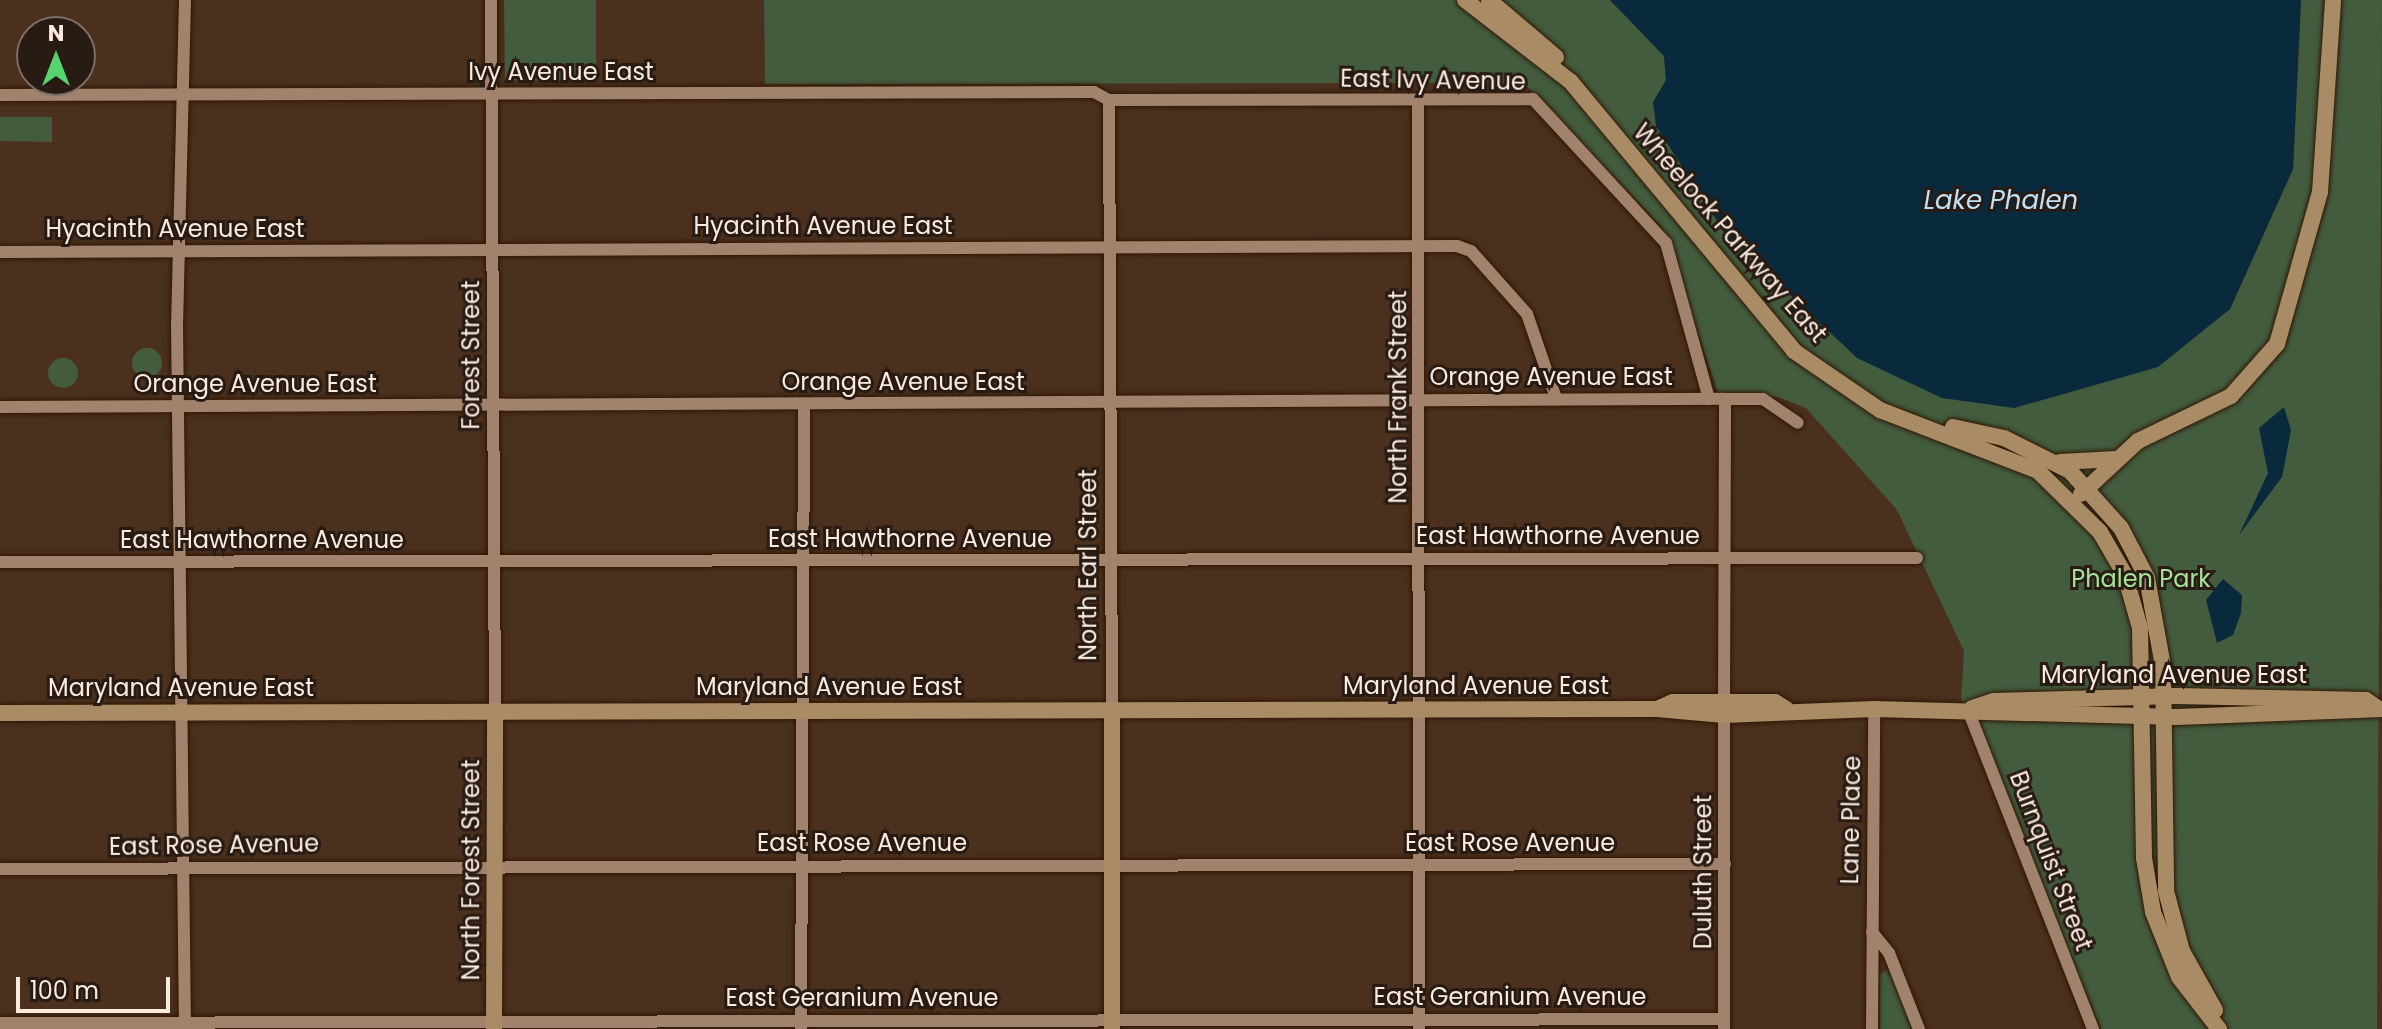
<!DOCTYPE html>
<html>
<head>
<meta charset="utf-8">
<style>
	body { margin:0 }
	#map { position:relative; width:2382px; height:1029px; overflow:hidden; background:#4a301d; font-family:Poppins,sans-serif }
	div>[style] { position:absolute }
	.green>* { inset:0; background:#435c3e }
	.round { border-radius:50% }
	.water>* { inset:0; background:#092a3d }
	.roads { filter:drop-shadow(0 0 2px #2f1705) drop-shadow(0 0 2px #2f1705) }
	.street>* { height:12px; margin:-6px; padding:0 6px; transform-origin:6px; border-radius:6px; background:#a1836d }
	.secondary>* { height:16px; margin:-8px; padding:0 8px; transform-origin:8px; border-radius:8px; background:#a98c66 }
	span { translate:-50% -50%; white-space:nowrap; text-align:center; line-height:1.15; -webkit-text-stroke:6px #271b13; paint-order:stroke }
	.street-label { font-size:24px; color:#fbeade }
	.park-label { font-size:24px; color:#a6e39a }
	.water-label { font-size:26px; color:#bfe0f6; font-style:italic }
	.north { position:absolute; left:16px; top:16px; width:80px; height:80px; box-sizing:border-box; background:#271b13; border:2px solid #7c6e64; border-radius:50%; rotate:0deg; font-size:22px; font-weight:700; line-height:32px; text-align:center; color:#fbeade }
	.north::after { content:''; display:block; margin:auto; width:28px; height:36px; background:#59d56f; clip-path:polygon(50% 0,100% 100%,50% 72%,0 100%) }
	.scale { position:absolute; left:16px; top:977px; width:154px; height:36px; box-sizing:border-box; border:4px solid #fbeade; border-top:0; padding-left:10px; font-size:24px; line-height:28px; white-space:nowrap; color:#fbeade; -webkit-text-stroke:6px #271b13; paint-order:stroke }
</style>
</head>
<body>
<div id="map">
	<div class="green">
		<div style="clip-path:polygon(504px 0,596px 0,596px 81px,505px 80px)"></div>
		<div style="clip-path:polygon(764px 0,1610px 0,1664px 56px,1666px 80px,2014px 408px,2193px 336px,2230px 309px,2293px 169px,2301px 0,2382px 0,2377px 1029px,2101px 1029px,1961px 699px,1964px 651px,1897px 510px,1806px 408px,1778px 397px,1718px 392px,1662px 227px,1524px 83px,765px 84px)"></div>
		<div style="clip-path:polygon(0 117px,52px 117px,52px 142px,0 141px)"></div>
		<div class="round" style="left:132px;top:348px;width:30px;height:30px"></div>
		<div class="round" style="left:48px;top:358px;width:30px;height:30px"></div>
		<div style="clip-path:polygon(1887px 970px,1898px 987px,1913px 1029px,1880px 1029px,1880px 974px)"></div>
	</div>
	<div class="water">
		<div style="clip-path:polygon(1610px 0,2301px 0,2293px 169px,2230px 309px,2158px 367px,2014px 408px,1942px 398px,1857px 358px,1724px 232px,1656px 126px,1653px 102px,1666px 80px,1664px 56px)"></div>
		<div style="clip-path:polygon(2284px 407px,2291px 430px,2282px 477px,2239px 535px,2268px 473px,2259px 428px)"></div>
		<div style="clip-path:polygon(2223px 579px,2242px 595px,2241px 613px,2233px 635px,2217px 643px,2206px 600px)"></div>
	</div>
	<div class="roads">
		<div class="street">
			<div style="left:185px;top:0;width:325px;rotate:91.4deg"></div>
			<div style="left:177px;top:325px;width:704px;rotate:89.35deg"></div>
			<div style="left:491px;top:0;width:710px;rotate:89.68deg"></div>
			<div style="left:0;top:95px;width:1094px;rotate:-0.16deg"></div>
			<div style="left:1094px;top:92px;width:17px;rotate:28deg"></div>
			<div style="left:1109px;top:100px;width:424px;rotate:-0.1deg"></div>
			<div style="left:1533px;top:99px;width:196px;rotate:47.3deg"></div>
			<div style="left:1666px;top:243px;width:162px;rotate:74.6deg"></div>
			<div style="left:1109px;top:100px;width:611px;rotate:89.72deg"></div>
			<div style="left:1418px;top:100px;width:929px;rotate:89.94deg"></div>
			<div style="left:0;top:252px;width:1457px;rotate:-0.24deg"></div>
			<div style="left:1457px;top:246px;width:15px;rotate:20deg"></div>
			<div style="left:1471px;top:251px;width:84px;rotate:48.4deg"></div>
			<div style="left:1527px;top:314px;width:89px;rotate:71deg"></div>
			<div style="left:0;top:407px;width:1725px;rotate:-0.27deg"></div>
			<div style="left:1725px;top:399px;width:38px"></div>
			<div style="left:1763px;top:399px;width:42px;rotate:34.4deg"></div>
			<div style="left:0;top:562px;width:1917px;rotate:-0.12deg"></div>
			<div style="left:1724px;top:702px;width:303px;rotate:-89.8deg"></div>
			<div style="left:1968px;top:710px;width:343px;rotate:68.6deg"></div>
			<div style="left:1724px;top:715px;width:314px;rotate:90deg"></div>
			<div style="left:0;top:869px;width:1725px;rotate:-0.17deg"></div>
			<div style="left:1872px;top:932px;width:27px;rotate:51deg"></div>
			<div style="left:1889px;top:953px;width:82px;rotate:68.5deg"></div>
			<div style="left:0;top:1023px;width:1724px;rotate:-0.13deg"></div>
			<div style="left:801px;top:1029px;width:625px;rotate:-89.72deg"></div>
			<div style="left:1872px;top:1029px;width:320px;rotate:-89.6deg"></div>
		</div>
		<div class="secondary">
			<div style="left:1465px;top:0;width:134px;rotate:37.7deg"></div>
			<div style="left:1571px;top:82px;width:349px;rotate:50.3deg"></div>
			<div style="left:1794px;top:351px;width:104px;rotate:34.5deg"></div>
			<div style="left:1880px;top:410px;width:169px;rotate:21.1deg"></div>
			<div style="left:2038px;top:471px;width:87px;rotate:44.5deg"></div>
			<div style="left:2100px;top:532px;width:50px;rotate:59.8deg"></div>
			<div style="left:2125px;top:575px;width:55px;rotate:74.2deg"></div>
			<div style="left:2140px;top:628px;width:230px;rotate:89deg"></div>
			<div style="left:2144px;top:858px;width:55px;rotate:80.5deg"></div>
			<div style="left:2153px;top:912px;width:70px;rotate:68.2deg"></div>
			<div style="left:2179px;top:977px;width:66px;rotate:52.4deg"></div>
			<div style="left:1489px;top:0;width:88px;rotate:40.4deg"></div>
			<div style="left:1953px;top:427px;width:52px;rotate:12.2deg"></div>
			<div style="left:2004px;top:438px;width:74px;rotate:26.6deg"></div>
			<div style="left:2070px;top:471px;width:76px;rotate:48.2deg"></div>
			<div style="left:2121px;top:528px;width:56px;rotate:62.5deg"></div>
			<div style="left:2147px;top:578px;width:89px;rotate:79.7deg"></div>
			<div style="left:2163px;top:666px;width:225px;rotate:89.2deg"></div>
			<div style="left:2166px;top:891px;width:62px;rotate:75.1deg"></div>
			<div style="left:2182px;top:951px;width:68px;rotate:60.8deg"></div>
			<div style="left:2060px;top:462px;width:56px;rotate:-3.1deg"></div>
			<div style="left:2081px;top:494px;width:78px;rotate:-42.9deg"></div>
			<div style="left:2138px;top:441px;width:103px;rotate:-25.8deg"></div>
			<div style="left:2231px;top:396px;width:69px;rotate:-48.5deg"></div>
			<div style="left:2277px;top:344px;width:158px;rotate:-74.2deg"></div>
			<div style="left:2320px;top:192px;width:192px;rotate:-86.1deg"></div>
			<div style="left:1972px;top:708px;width:23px;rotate:-18deg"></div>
			<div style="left:1994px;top:701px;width:183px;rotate:-1.6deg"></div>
			<div style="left:2177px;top:696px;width:189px;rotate:1.2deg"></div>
			<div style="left:2366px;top:700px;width:16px;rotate:35deg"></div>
			<div style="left:1657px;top:709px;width:17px;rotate:-24deg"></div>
			<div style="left:1673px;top:702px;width:102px"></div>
			<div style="left:1775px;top:702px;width:13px;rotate:32deg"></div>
			<div style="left:1112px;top:711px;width:318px;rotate:90deg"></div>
			<div style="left:0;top:713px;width:1657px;rotate:-0.14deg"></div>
			<div style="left:1657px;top:709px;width:67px;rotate:5.1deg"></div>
			<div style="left:1724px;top:715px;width:150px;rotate:-2.3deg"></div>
			<div style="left:1874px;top:709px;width:303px;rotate:1.5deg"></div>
			<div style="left:2177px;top:717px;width:205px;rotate:-2.2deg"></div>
			<div style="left:494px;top:1029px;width:319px;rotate:-89.8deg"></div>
		</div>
	</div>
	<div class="street-label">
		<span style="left:561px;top:72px">Ivy Avenue East</span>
		<span style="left:1433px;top:80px;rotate:1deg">East Ivy Avenue</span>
		<span style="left:823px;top:226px">Hyacinth Avenue East</span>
		<span style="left:175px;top:229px">Hyacinth Avenue East</span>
		<span style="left:1730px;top:233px;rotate:49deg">Wheelock Parkway East</span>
		<span style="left:471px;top:355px;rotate:-90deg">Forest Street</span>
		<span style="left:1551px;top:377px">Orange Avenue East</span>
		<span style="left:903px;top:382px">Orange Avenue East</span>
		<span style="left:255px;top:384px">Orange Avenue East</span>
		<span style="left:1398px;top:397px;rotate:-90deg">North Frank Street</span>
		<span style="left:1558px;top:536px">East Hawthorne Avenue</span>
		<span style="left:910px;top:539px">East Hawthorne Avenue</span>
		<span style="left:262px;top:540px">East Hawthorne Avenue</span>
		<span style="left:1088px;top:565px;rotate:-90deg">North Earl Street</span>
		<span style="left:2174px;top:675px">Maryland Avenue East</span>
		<span style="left:1476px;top:686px">Maryland Avenue East</span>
		<span style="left:829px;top:687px">Maryland Avenue East</span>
		<span style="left:181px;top:688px">Maryland Avenue East</span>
		<span style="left:1851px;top:820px;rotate:-89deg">Lane Place</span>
		<span style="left:862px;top:843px">East Rose Avenue</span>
		<span style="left:1510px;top:843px">East Rose Avenue</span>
		<span style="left:214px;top:845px;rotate:-1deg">East Rose Avenue</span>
		<span style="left:2051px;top:861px;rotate:69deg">Burnquist Street</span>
		<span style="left:471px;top:870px;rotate:-90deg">North Forest Street</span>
		<span style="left:1703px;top:872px;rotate:-90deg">Duluth Street</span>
		<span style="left:1510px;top:997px">East Geranium Avenue</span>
		<span style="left:862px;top:998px">East Geranium Avenue</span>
	</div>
	<div class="park-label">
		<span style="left:2141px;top:579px">Phalen Park</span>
	</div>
	<div class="water-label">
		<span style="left:2001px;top:201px">Lake Phalen</span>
	</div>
	<div class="north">N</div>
	<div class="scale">100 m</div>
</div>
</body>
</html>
